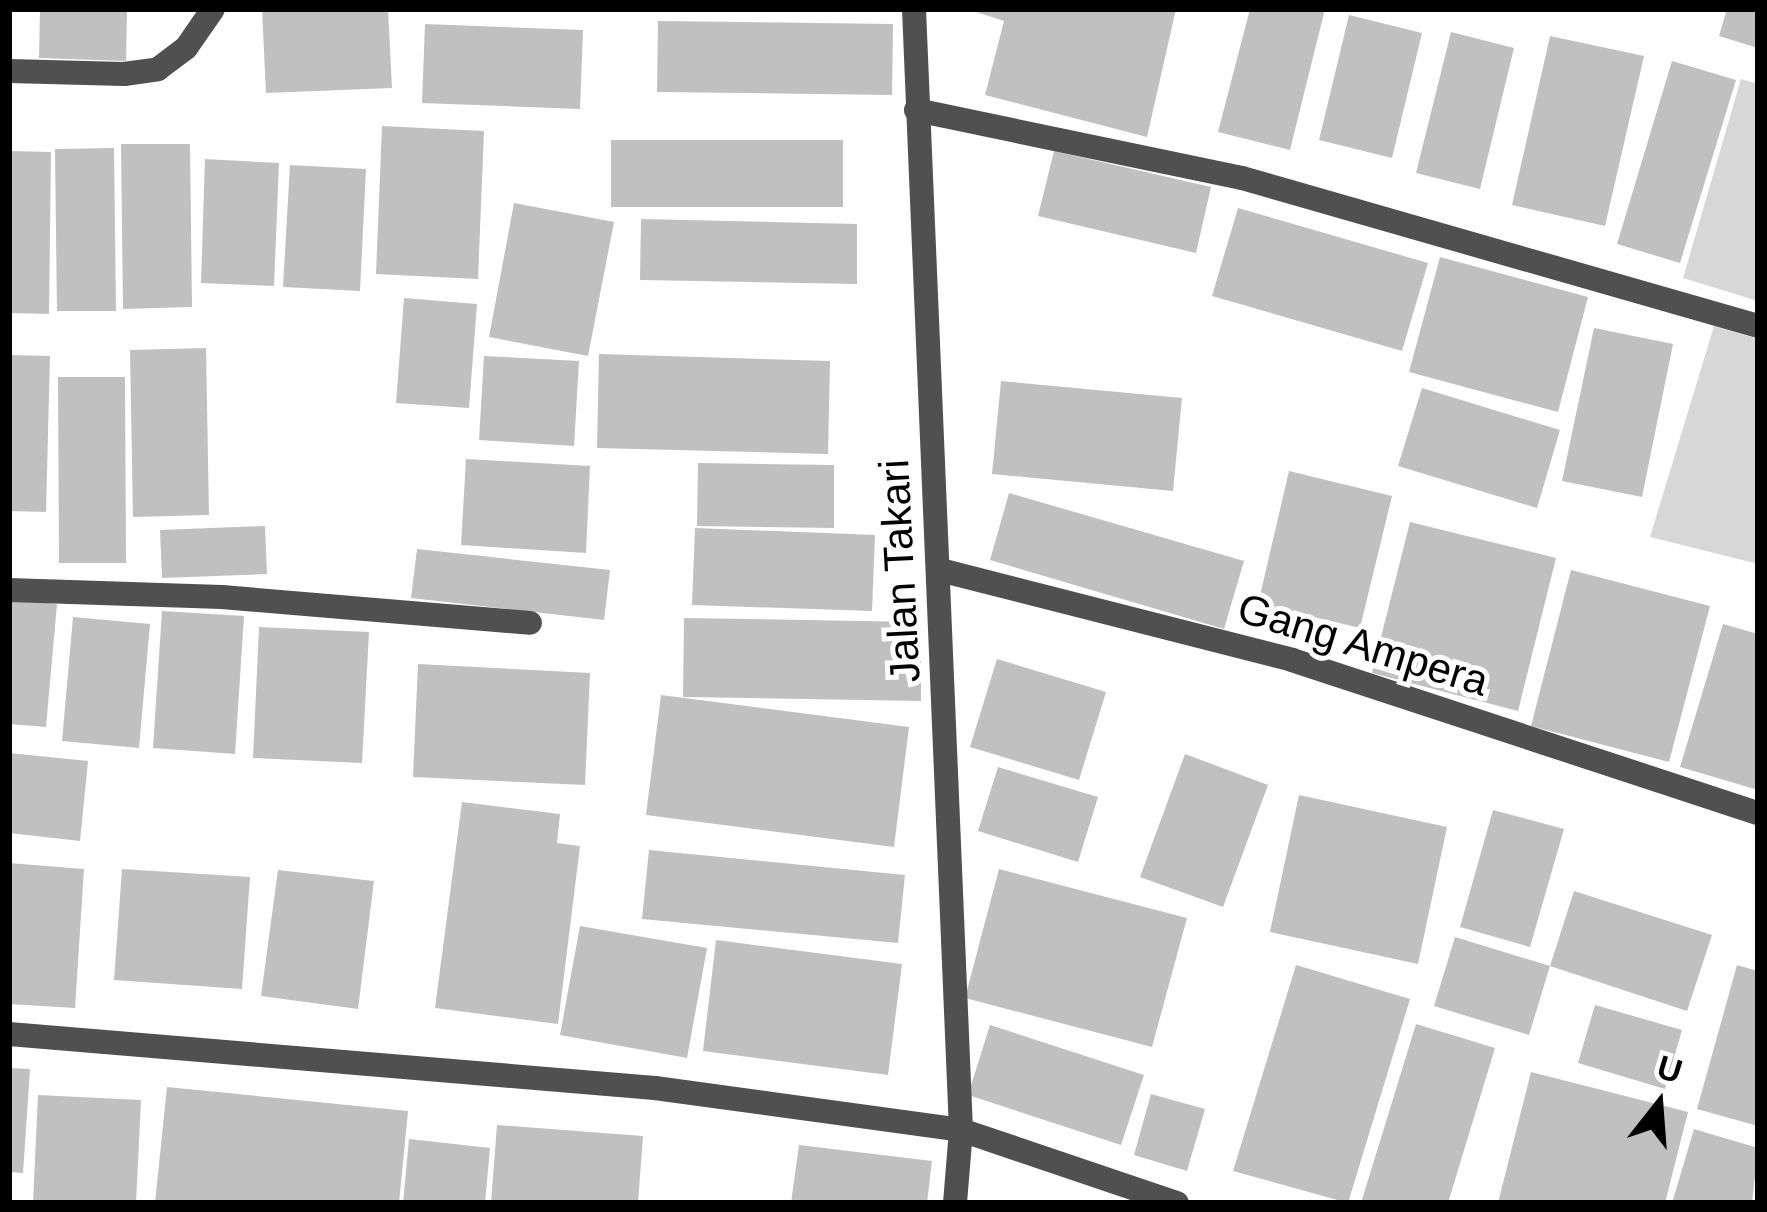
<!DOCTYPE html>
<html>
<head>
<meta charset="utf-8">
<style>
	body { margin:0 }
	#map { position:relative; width:1767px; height:1212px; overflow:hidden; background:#fff; font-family:Helvetica,sans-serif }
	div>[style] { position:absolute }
	.green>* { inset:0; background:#d7d7d7 }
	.building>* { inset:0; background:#c0c0c0 }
	.minor>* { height:24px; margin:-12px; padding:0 12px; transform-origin:12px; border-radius:12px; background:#505050 }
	span { translate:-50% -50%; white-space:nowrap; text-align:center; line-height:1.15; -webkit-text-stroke:10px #fff; paint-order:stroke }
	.street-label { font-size:42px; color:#000 }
	.frame { position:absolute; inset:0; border:12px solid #000; pointer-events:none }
	.north { position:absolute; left:1599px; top:1044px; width:120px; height:120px; -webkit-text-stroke:9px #fff; paint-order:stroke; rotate:17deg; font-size:33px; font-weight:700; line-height:48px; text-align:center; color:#000 }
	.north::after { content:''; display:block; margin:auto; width:42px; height:54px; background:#000; clip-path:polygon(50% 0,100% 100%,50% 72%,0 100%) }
</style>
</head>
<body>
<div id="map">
	<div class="green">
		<div style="clip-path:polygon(1741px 79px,1758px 84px,1758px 301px,1683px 278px)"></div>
		<div style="clip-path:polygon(1714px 326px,1758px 339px,1758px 564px,1650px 537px)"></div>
	</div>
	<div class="building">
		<div style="clip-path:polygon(40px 9px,127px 9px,126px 61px,39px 58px)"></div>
		<div style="clip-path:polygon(262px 9px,388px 9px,392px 88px,266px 93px)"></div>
		<div style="clip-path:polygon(967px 9px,1176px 9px,1147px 137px,985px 95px,1004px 21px)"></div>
		<div style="clip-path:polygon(1250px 9px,1325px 9px,1290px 150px,1218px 132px)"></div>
		<div style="clip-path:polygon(1727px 9px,1758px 9px,1758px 48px,1719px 36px)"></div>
		<div style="clip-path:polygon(1349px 15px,1422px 33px,1392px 158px,1319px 140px)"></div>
		<div style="clip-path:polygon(658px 21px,893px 24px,892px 95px,657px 92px)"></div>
		<div style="clip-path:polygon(425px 24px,583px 30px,580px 109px,422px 103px)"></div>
		<div style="clip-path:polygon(1451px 32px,1514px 48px,1480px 189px,1416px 173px)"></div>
		<div style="clip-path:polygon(1550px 36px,1644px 56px,1605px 226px,1512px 205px)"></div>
		<div style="clip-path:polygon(1672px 61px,1736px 80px,1680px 263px,1617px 244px)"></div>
		<div style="clip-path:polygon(382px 126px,484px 131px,478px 279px,376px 274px)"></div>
		<div style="clip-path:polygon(611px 140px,843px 140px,843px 207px,611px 207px)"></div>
		<div style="clip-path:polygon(121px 144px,190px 144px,192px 307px,123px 309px)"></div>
		<div style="clip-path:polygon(114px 148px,116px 311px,57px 311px,55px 149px)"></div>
		<div style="clip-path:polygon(9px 151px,51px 152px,49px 314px,9px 313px)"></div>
		<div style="clip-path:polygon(1054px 151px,1211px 187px,1196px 253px,1038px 216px)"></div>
		<div style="clip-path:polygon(205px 159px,279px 163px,274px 286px,201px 283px)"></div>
		<div style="clip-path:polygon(290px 165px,366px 169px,360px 291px,283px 287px)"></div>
		<div style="clip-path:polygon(514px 203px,614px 222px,588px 356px,489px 337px)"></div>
		<div style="clip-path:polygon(1238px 208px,1428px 263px,1402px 351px,1212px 296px)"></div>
		<div style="clip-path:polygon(641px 219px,857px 224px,857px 284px,640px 280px)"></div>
		<div style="clip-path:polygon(1440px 257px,1588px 297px,1558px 412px,1409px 372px)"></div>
		<div style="clip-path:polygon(404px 298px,477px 304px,469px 408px,396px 403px)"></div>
		<div style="clip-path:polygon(1594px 328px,1673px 344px,1642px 497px,1562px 481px)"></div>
		<div style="clip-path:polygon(206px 348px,209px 515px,133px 517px,130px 350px)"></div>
		<div style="clip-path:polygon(599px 354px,830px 361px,828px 454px,597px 448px)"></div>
		<div style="clip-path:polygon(9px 355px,50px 356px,46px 512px,9px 511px)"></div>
		<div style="clip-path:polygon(484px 356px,579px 361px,574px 446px,479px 440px)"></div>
		<div style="clip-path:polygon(58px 377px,125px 377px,126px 563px,59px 563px)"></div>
		<div style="clip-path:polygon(1001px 381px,1182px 398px,1173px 491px,992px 474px)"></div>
		<div style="clip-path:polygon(1422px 388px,1560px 430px,1537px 508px,1398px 466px)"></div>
		<div style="clip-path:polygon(466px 459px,590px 466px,586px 553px,461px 545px)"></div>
		<div style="clip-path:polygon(698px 463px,834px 465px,834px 528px,697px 526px)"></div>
		<div style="clip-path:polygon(1289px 471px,1392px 496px,1360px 628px,1258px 604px)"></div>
		<div style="clip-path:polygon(1009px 493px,1244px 561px,1224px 629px,990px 560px)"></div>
		<div style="clip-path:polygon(1410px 522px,1556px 558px,1518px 711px,1372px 673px)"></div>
		<div style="clip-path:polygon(265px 526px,267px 574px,162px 578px,160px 530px)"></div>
		<div style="clip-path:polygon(695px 528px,875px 535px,872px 611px,692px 605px)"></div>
		<div style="clip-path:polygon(417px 549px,610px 570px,604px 620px,411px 598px)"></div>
		<div style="clip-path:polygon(1571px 570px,1710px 606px,1669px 762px,1531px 726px)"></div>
		<div style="clip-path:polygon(9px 599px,57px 604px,46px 727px,9px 724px)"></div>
		<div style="clip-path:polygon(162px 611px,244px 616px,235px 754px,153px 748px)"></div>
		<div style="clip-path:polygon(73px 617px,150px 624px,139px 748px,62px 741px)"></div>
		<div style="clip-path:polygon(684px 618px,921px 622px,921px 701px,683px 697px)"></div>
		<div style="clip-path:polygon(1723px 624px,1758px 634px,1758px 790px,1680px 767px)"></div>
		<div style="clip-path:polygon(259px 627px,369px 632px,362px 763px,253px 758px)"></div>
		<div style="clip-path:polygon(997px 659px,1106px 692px,1079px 780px,970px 747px)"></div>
		<div style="clip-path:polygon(418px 664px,590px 673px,585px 785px,413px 777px)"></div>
		<div style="clip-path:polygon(661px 695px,909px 727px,894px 847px,646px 815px)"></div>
		<div style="clip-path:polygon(9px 753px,88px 761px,80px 841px,9px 833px)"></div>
		<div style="clip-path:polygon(1185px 754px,1268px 785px,1223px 907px,1140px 877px)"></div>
		<div style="clip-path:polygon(998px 767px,1098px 797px,1078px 862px,978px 831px)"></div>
		<div style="clip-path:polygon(1299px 795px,1447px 827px,1418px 964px,1270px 932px)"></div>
		<div style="clip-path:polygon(462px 802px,560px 814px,557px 843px,580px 846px,558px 1024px,435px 1008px)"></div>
		<div style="clip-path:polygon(1493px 810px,1564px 829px,1530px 947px,1460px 927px)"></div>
		<div style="clip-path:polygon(649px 850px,905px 875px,898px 943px,642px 919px)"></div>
		<div style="clip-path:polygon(9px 863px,84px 869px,75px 1008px,9px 1004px)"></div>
		<div style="clip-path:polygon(122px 869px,250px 877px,242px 989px,114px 980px)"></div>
		<div style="clip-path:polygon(999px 869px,1187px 918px,1152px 1047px,965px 998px)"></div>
		<div style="clip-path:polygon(278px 870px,374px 881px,358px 1009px,261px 996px)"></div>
		<div style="clip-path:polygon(1574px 891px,1712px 935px,1687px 1011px,1550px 966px,1529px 1035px,1434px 1006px,1455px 937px,1550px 966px)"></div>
		<div style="clip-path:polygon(580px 926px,707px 948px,687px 1058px,560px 1035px)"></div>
		<div style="clip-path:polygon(716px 940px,902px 964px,888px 1075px,703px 1051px)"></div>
		<div style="clip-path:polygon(1296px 965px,1410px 999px,1348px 1203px,1233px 1171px)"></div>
		<div style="clip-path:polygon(1737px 965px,1758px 971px,1758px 1126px,1697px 1109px)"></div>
		<div style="clip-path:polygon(1595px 1005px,1682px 1030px,1665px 1089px,1578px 1063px)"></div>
		<div style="clip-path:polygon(1416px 1024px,1495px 1048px,1448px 1203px,1361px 1203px)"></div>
		<div style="clip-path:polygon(990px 1025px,1144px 1075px,1121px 1145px,968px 1095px)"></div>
		<div style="clip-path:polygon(9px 1068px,30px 1069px,23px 1173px,9px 1172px)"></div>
		<div style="clip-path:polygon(1531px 1072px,1688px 1112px,1665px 1203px,1498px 1203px)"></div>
		<div style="clip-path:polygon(167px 1087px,408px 1111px,399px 1203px,155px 1203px)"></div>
		<div style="clip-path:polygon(1151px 1094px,1205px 1109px,1187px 1171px,1134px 1155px)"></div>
		<div style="clip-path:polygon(38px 1095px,141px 1100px,136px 1203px,33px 1203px)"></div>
		<div style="clip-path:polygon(497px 1125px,643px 1136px,638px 1203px,491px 1203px)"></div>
		<div style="clip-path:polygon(1694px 1129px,1758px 1148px,1752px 1203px,1672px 1203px)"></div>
		<div style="clip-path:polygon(409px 1139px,490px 1148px,485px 1203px,403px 1203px)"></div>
		<div style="clip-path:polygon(799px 1145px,932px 1161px,927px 1203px,791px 1203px)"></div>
	</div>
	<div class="minor">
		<div style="left:914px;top:9px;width:1122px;rotate:87.6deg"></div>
		<div style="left:961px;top:1130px;width:73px;rotate:94.7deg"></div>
		<div style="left:9px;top:71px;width:115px;rotate:1.5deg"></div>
		<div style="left:124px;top:74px;width:34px;rotate:-8deg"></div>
		<div style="left:158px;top:69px;width:35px;rotate:-37deg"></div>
		<div style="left:186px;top:48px;width:47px;rotate:-55.3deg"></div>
		<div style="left:916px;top:110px;width:333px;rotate:11.8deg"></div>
		<div style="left:1242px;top:178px;width:537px;rotate:16deg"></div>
		<div style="left:940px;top:570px;width:363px;rotate:14.3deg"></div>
		<div style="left:1292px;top:660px;width:490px;rotate:18.2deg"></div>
		<div style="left:9px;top:590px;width:213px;rotate:1.9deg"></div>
		<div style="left:222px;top:597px;width:309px;rotate:4.8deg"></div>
		<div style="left:9px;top:1034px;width:648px;rotate:4.78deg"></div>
		<div style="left:655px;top:1088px;width:309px;rotate:7.8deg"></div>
		<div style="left:961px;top:1130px;width:228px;rotate:18.7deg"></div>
	</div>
	<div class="street-label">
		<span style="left:900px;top:571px;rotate:-93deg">Jalan Takari</span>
		<span style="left:1363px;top:645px;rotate:17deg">Gang Ampera</span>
	</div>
	<div class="frame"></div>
	<div class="north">U</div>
</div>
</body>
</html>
